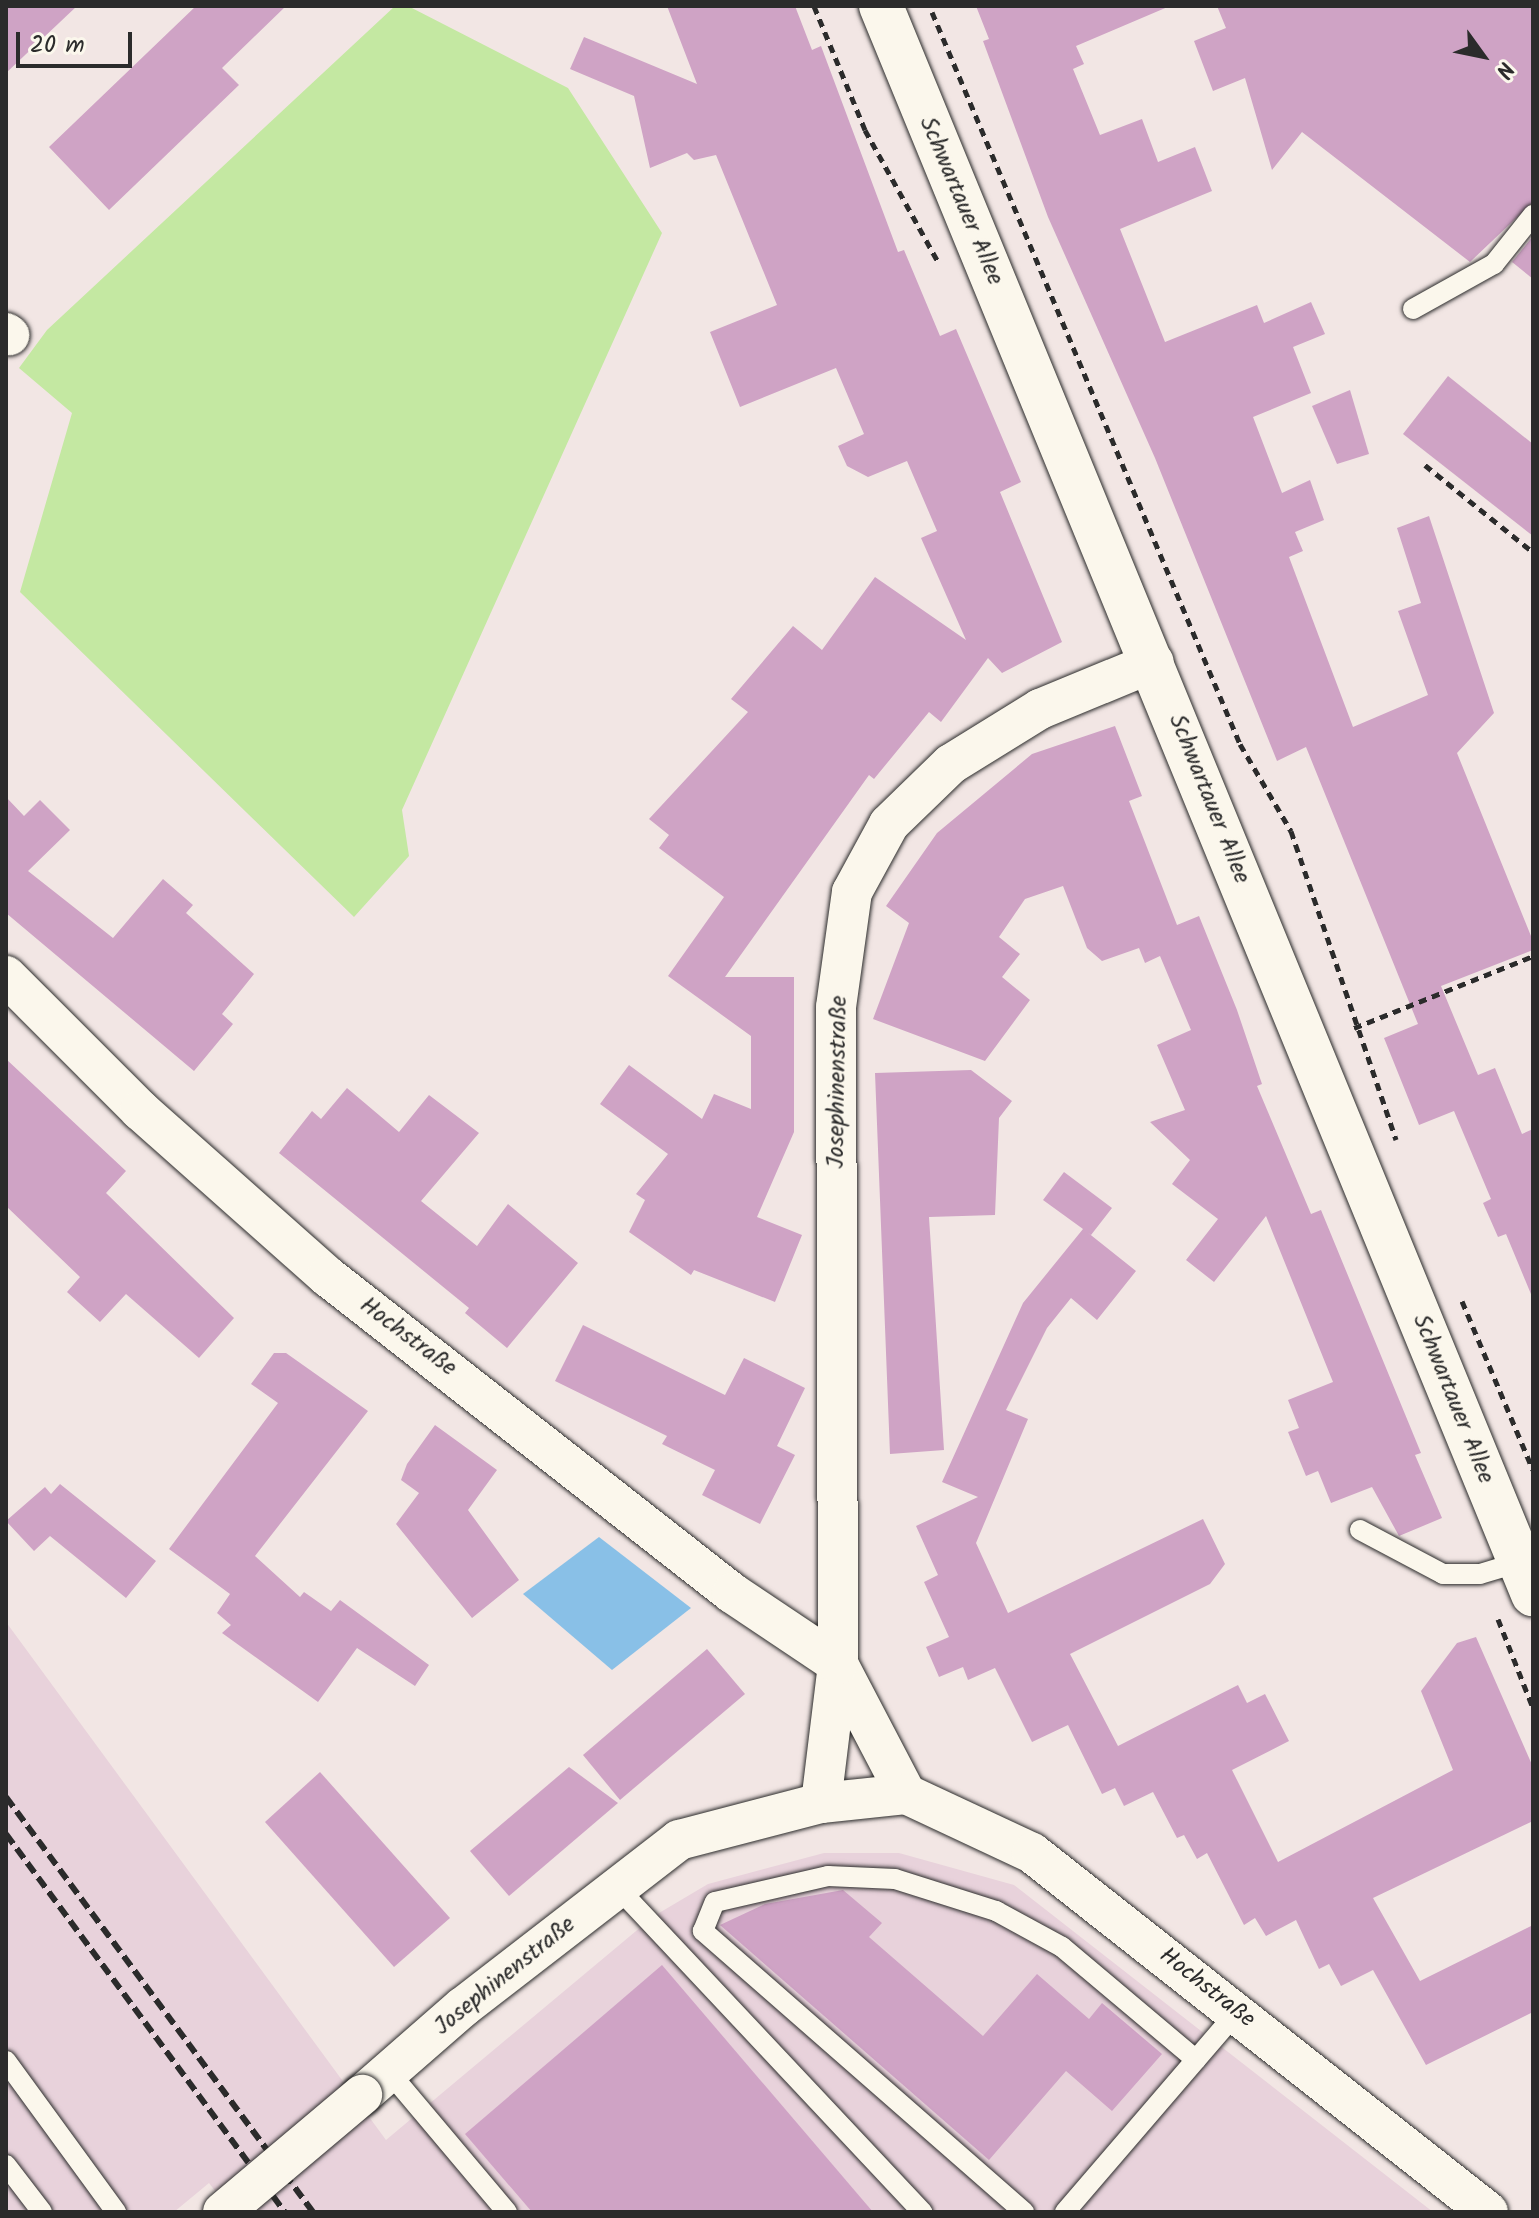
<!DOCTYPE html>
<html>
<head>
<meta charset="utf-8">
<style>
	body { margin:0 }
	#map { position:relative; width:1539px; height:2218px; overflow:hidden; background:#f2e6e4; font-family:Kalam,sans-serif }
	div>[style] { position:absolute }
	.built>* { inset:0; background:#e8d2db }
	.green>* { inset:0; background:#c4e8a2 }
	.water>* { inset:0; background:#89c0e7 }
	.building>* { inset:0; background:#cfa3c5 }
	.path>* { height:5px; margin-top:-2.5px; transform-origin:0; background:repeating-linear-gradient(90deg,#2b2b2b 0 8px,transparent 0 14px) }
	.roads { filter:drop-shadow(0 0 2px #2b2b2b) drop-shadow(0 0 2px #2b2b2b) }
	.service>* { height:20px; margin:-10px; padding:0 10px; transform-origin:10px; border-radius:10px; background:#fbf7ec }
	.minor>* { height:40px; margin:-20px; padding:0 20px; transform-origin:20px; border-radius:20px; background:#fbf7ec }
	.primary>* { height:44px; margin:-22px; padding:0 22px; transform-origin:22px; border-radius:22px; background:#fbf7ec }
	.rail>* { height:6px; margin-top:-3px; transform-origin:0; background:repeating-linear-gradient(90deg,#2b2b2b 0 12px,transparent 0 18px) }
	.bridges { filter:drop-shadow(0 0 2px #2b2b2b) drop-shadow(0 0 2px #2b2b2b) }
	.minor-bridge>* { height:40px; margin:-20px; padding:0 20px; transform-origin:20px; border-radius:20px; background:#fbf7ec }
	span { translate:-50% -50%; white-space:nowrap; text-align:center; line-height:1.15; -webkit-text-stroke:6px #fbf7ec; paint-order:stroke }
	.street-label { font-size:24px; color:#2b2b2b }
	.frame { position:absolute; inset:0; border:8px solid #2b2b2b; pointer-events:none }
	.north { position:absolute; left:1443px; top:16px; width:80px; height:80px; -webkit-text-stroke:6px #fbf7ec; paint-order:stroke; rotate:123deg; font-size:22px; font-weight:700; line-height:32px; text-align:center; color:#2b2b2b }
	.north::after { content:''; display:block; margin:auto; width:28px; height:36px; background:#2b2b2b; clip-path:polygon(50% 0,100% 100%,50% 72%,0 100%) }
	.scale { position:absolute; left:16px; top:32px; width:116px; height:36px; box-sizing:border-box; border:4px solid #2b2b2b; border-top:0; padding-left:10px; font-size:24px; line-height:28px; white-space:nowrap; color:#2b2b2b; -webkit-text-stroke:6px #fbf7ec; paint-order:stroke }
</style>
</head>
<body>
<div id="map">
	<div class="built">
		<div style="clip-path:polygon(6px 1622px,386px 2140px,654px 1916px,708px 1884px,824px 1853px,899px 1853px,1014px 1885px,1433px 2212px,231px 2212px,209px 2183px,174px 2212px,6px 2212px)"></div>
	</div>
	<div class="green">
		<div style="clip-path:polygon(395px 6px,408px 6px,568px 88px,662px 233px,402px 810px,409px 856px,354px 917px,20px 592px,72px 413px,19px 368px,47px 330px)"></div>
	</div>
	<div class="water">
		<div style="clip-path:polygon(599px 1537px,691px 1608px,612px 1670px,523px 1594px)"></div>
	</div>
	<div class="building">
		<div style="clip-path:polygon(6px 6px,77px 6px,6px 73px)"></div>
		<div style="clip-path:polygon(196px 6px,286px 6px,222px 68px,239px 85px,109px 210px,49px 147px)"></div>
		<div style="clip-path:polygon(667px 6px,795px 6px,812px 50px,821px 46px,898px 252px,904px 250px,940px 336px,956px 329px,1021px 482px,1000px 492px,1062px 642px,1002px 673px,988px 658px,941px 722px,929px 712px,874px 779px,869px 775px,725px 977px,794px 977px,794px 1132px,757px 1217px,802px 1235px,775px 1302px,694px 1270px,691px 1275px,629px 1232px,645px 1200px,636px 1194px,668px 1154px,600px 1104px,629px 1065px,702px 1119px,714px 1094px,751px 1109px,751px 1036px,668px 976px,724px 897px,659px 848px,669px 835px,649px 819px,748px 712px,731px 699px,793px 626px,822px 650px,875px 577px,966px 640px,921px 538px,937px 531px,907px 461px,868px 477px,847px 466px,838px 446px,864px 434px,836px 368px,740px 407px,710px 332px,777px 305px,716px 155px,694px 160px,687px 153px,650px 168px,634px 96px,570px 69px,584px 37px,697px 84px)"></div>
		<div style="clip-path:polygon(976px 6px,1170px 6px,1076px 46px,1084px 64px,1073px 69px,1100px 135px,1142px 119px,1158px 162px,1195px 147px,1212px 191px,1120px 229px,1165px 342px,1257px 305px,1264px 323px,1311px 302px,1325px 334px,1293px 347px,1311px 393px,1253px 417px,1282px 493px,1310px 480px,1324px 520px,1295px 532px,1303px 551px,1289px 557px,1353px 727px,1428px 695px,1398px 611px,1421px 603px,1397px 528px,1429px 516px,1494px 713px,1457px 753px,1533px 941px,1533px 950px,1441px 986px,1478px 1075px,1495px 1068px,1522px 1134px,1533px 1129px,1533px 1299px,1506px 1234px,1498px 1237px,1483px 1203px,1491px 1199px,1454px 1111px,1419px 1125px,1384px 1038px,1418px 1024px,1306px 747px,1277px 761px,1155px 458px,1048px 217px,983px 41px,989px 39px)"></div>
		<div style="clip-path:polygon(1217px 6px,1533px 6px,1533px 202px,1470px 262px,1302px 132px,1272px 170px,1245px 78px,1213px 91px,1194px 41px,1226px 28px)"></div>
		<div style="clip-path:polygon(1533px 236px,1533px 279px,1512px 262px)"></div>
		<div style="clip-path:polygon(1448px 376px,1533px 444px,1533px 536px,1403px 434px)"></div>
		<div style="clip-path:polygon(1350px 390px,1369px 454px,1337px 464px,1312px 406px)"></div>
		<div style="clip-path:polygon(1115px 726px,1142px 796px,1129px 801px,1177px 925px,1199px 916px,1237px 1010px,1262px 1084px,1257px 1086px,1311px 1214px,1321px 1210px,1421px 1453px,1415px 1455px,1442px 1518px,1399px 1536px,1372px 1487px,1331px 1503px,1318px 1471px,1306px 1476px,1288px 1432px,1299px 1428px,1288px 1400px,1333px 1382px,1266px 1216px,1214px 1282px,1186px 1260px,1218px 1219px,1172px 1184px,1190px 1160px,1150px 1122px,1185px 1110px,1157px 1045px,1191px 1030px,1160px 956px,1145px 963px,1139px 948px,1102px 961px,1087px 948px,1063px 886px,1025px 899px,999px 937px,1020px 954px,1002px 977px,1030px 1000px,985px 1061px,873px 1019px,909px 923px,886px 906px,937px 833px,1032px 754px)"></div>
		<div style="clip-path:polygon(6px 797px,24px 816px,40px 800px,70px 830px,28px 871px,113px 938px,163px 879px,193px 905px,186px 913px,254px 974px,222px 1014px,233px 1024px,194px 1071px,6px 913px)"></div>
		<div style="clip-path:polygon(6px 1059px,126px 1171px,106px 1193px,234px 1318px,199px 1358px,126px 1294px,100px 1322px,67px 1292px,80px 1277px,6px 1206px)"></div>
		<div style="clip-path:polygon(971px 1070px,1012px 1101px,999px 1118px,995px 1215px,929px 1217px,944px 1450px,890px 1454px,875px 1073px)"></div>
		<div style="clip-path:polygon(347px 1088px,399px 1132px,429px 1095px,479px 1133px,421px 1201px,477px 1246px,508px 1204px,578px 1263px,507px 1348px,465px 1313px,469px 1308px,279px 1153px,312px 1111px,321px 1119px)"></div>
		<div style="clip-path:polygon(1064px 1172px,1112px 1208px,1091px 1235px,1087px 1232px,1136px 1271px,1097px 1320px,1071px 1298px,1047px 1328px,1006px 1410px,1028px 1419px,976px 1543px,1008px 1613px,1203px 1519px,1225px 1564px,1210px 1584px,1070px 1654px,1118px 1746px,1238px 1685px,1247px 1703px,1265px 1694px,1289px 1741px,1232px 1770px,1278px 1862px,1453px 1770px,1421px 1691px,1457px 1643px,1476px 1637px,1533px 1767px,1533px 1821px,1373px 1898px,1420px 1981px,1533px 1925px,1533px 2012px,1426px 2065px,1373px 1970px,1341px 1986px,1329px 1964px,1319px 1969px,1296px 1920px,1266px 1936px,1255px 1918px,1244px 1925px,1207px 1853px,1197px 1859px,1184px 1835px,1177px 1838px,1153px 1792px,1124px 1806px,1115px 1788px,1102px 1794px,1068px 1725px,1032px 1742px,995px 1668px,968px 1680px,963px 1667px,939px 1677px,926px 1647px,949px 1637px,924px 1582px,938px 1575px,916px 1526px,978px 1497px,942px 1482px,1023px 1303px,1083px 1229px,1043px 1200px)"></div>
		<div style="clip-path:polygon(583px 1325px,725px 1395px,744px 1358px,805px 1388px,777px 1446px,795px 1455px,760px 1524px,702px 1495px,715px 1470px,662px 1444px,667px 1436px,555px 1381px)"></div>
		<div style="clip-path:polygon(274px 1353px,286px 1353px,368px 1411px,255px 1556px,300px 1597px,304px 1592px,331px 1611px,340px 1600px,429px 1665px,415px 1686px,357px 1648px,318px 1702px,222px 1633px,231px 1625px,217px 1613px,230px 1594px,169px 1549px,278px 1403px,251px 1384px)"></div>
		<div style="clip-path:polygon(435px 1425px,497px 1470px,468px 1510px,519px 1580px,472px 1618px,396px 1524px,419px 1493px,401px 1480px,407px 1464px)"></div>
		<div style="clip-path:polygon(60px 1484px,156px 1561px,126px 1598px,50px 1536px,34px 1551px,6px 1521px,45px 1487px,51px 1494px)"></div>
		<div style="clip-path:polygon(707px 1649px,745px 1694px,620px 1800px,583px 1755px)"></div>
		<div style="clip-path:polygon(569px 1767px,618px 1803px,509px 1896px,470px 1851px)"></div>
		<div style="clip-path:polygon(320px 1772px,450px 1918px,394px 1967px,265px 1822px)"></div>
		<div style="clip-path:polygon(843px 1890px,882px 1923px,869px 1937px,983px 2036px,1037px 1974px,1089px 2019px,1102px 2003px,1162px 2054px,1112px 2111px,1066px 2071px,989px 2160px,720px 1925px,765px 1904px)"></div>
		<div style="clip-path:polygon(662px 1965px,873px 2212px,532px 2212px,465px 2134px)"></div>
	</div>
	<div class="path">
		<div style="left:814px;top:6px;width:134px;rotate:67.6deg"></div>
		<div style="left:865px;top:130px;width:149px;rotate:61deg"></div>
		<div style="left:932px;top:12px;width:794px;rotate:67.18deg"></div>
		<div style="left:1240px;top:744px;width:101px;rotate:59.6deg"></div>
		<div style="left:1291px;top:831px;width:326px;rotate:71.2deg"></div>
		<div style="left:1425px;top:465px;width:139px;rotate:38.9deg"></div>
		<div style="left:1354px;top:1028px;width:193px;rotate:-21.9deg"></div>
		<div style="left:1462px;top:1301px;width:183px;rotate:67.2deg"></div>
		<div style="left:1498px;top:1619px;width:96px;rotate:68.5deg"></div>
	</div>
	<div class="roads">
		<div class="service">
			<div style="left:1413px;top:309px;width:93px;rotate:-29.1deg"></div>
			<div style="left:1494px;top:264px;width:63px;rotate:-51.5deg"></div>
			<div style="left:1360px;top:1530px;width:94px;rotate:27.9deg"></div>
			<div style="left:1443px;top:1574px;width:37px"></div>
			<div style="left:1480px;top:1574px;width:42px;rotate:-16.7deg"></div>
			<div style="left:617px;top:1887px;width:446px;rotate:46.8deg"></div>
			<div style="left:6px;top:2061px;width:187px;rotate:53.9deg"></div>
			<div style="left:389px;top:2072px;width:183px;rotate:49.9deg"></div>
			<div style="left:6px;top:2165px;width:59px;rotate:52.5deg"></div>
			<div style="left:1024px;top:2212px;width:427px;rotate:-138.8deg"></div>
			<div style="left:703px;top:1931px;width:31px;rotate:-68deg"></div>
			<div style="left:715px;top:1902px;width:116px;rotate:-13deg"></div>
			<div style="left:828px;top:1876px;width:67px;rotate:2.6deg"></div>
			<div style="left:895px;top:1879px;width:106px;rotate:17.6deg"></div>
			<div style="left:996px;top:1911px;width:75px;rotate:28.6deg"></div>
			<div style="left:1062px;top:1947px;width:175px;rotate:40.1deg"></div>
			<div style="left:1065px;top:2212px;width:264px;rotate:-49.3deg"></div>
		</div>
		<div class="minor">
			<div style="left:6px;top:333px;width:4px;rotate:34deg"></div>
			<div style="left:6px;top:976px;width:190px;rotate:45deg"></div>
			<div style="left:140px;top:1110px;width:250px;rotate:41.6deg"></div>
			<div style="left:327px;top:1276px;width:514px;rotate:38.05deg"></div>
			<div style="left:732px;top:1593px;width:128px;rotate:33.8deg"></div>
			<div style="left:838px;top:1664px;width:147px;rotate:62.4deg"></div>
			<div style="left:821px;top:1803px;width:140px;rotate:-83deg"></div>
			<div style="left:838px;top:1664px;width:657px;rotate:-90.17deg"></div>
			<div style="left:836px;top:1007px;width:116px;rotate:-82.1deg"></div>
			<div style="left:852px;top:892px;width:77px;rotate:-61.4deg"></div>
			<div style="left:889px;top:824px;width:86px;rotate:-44.1deg"></div>
			<div style="left:951px;top:764px;width:105px;rotate:-31.7deg"></div>
			<div style="left:1040px;top:709px;width:123px;rotate:-22.4deg"></div>
			<div style="left:362px;top:2095px;width:134px;rotate:-41.1deg"></div>
			<div style="left:463px;top:2007px;width:273px;rotate:-37.7deg"></div>
			<div style="left:679px;top:1840px;width:147px;rotate:-14.6deg"></div>
			<div style="left:821px;top:1803px;width:85px;rotate:-6deg"></div>
			<div style="left:906px;top:1794px;width:139px;rotate:25.1deg"></div>
			<div style="left:1032px;top:1853px;width:580px;rotate:38.21deg"></div>
		</div>
		<div class="primary">
			<div style="left:881px;top:6px;width:1717px;rotate:67.68deg"></div>
		</div>
	</div>
	<div class="rail">
		<div style="left:6px;top:1797px;width:516px;rotate:53.51deg"></div>
		<div style="left:6px;top:1834px;width:470px;rotate:53.6deg"></div>
	</div>
	<div class="bridges">
		<div class="minor-bridge">
			<div style="left:223px;top:2212px;width:182px;rotate:-40.1deg"></div>
		</div>
	</div>
	<div class="street-label">
		<span style="left:961px;top:201px;rotate:67deg">Schwartauer Allee</span>
		<span style="left:1209px;top:799px;rotate:68deg">Schwartauer Allee</span>
		<span style="left:838px;top:1082px;rotate:-89deg">Josephinenstraße</span>
		<span style="left:408px;top:1337px;rotate:37deg">Hochstraße</span>
		<span style="left:1453px;top:1399px;rotate:68deg">Schwartauer Allee</span>
		<span style="left:505px;top:1976px;rotate:-39deg">Josephinenstraße</span>
		<span style="left:1207px;top:1988px;rotate:38deg">Hochstraße</span>
	</div>
	<div class="frame"></div>
	<div class="north">N</div>
	<div class="scale">20 m</div>
</div>
</body>
</html>
